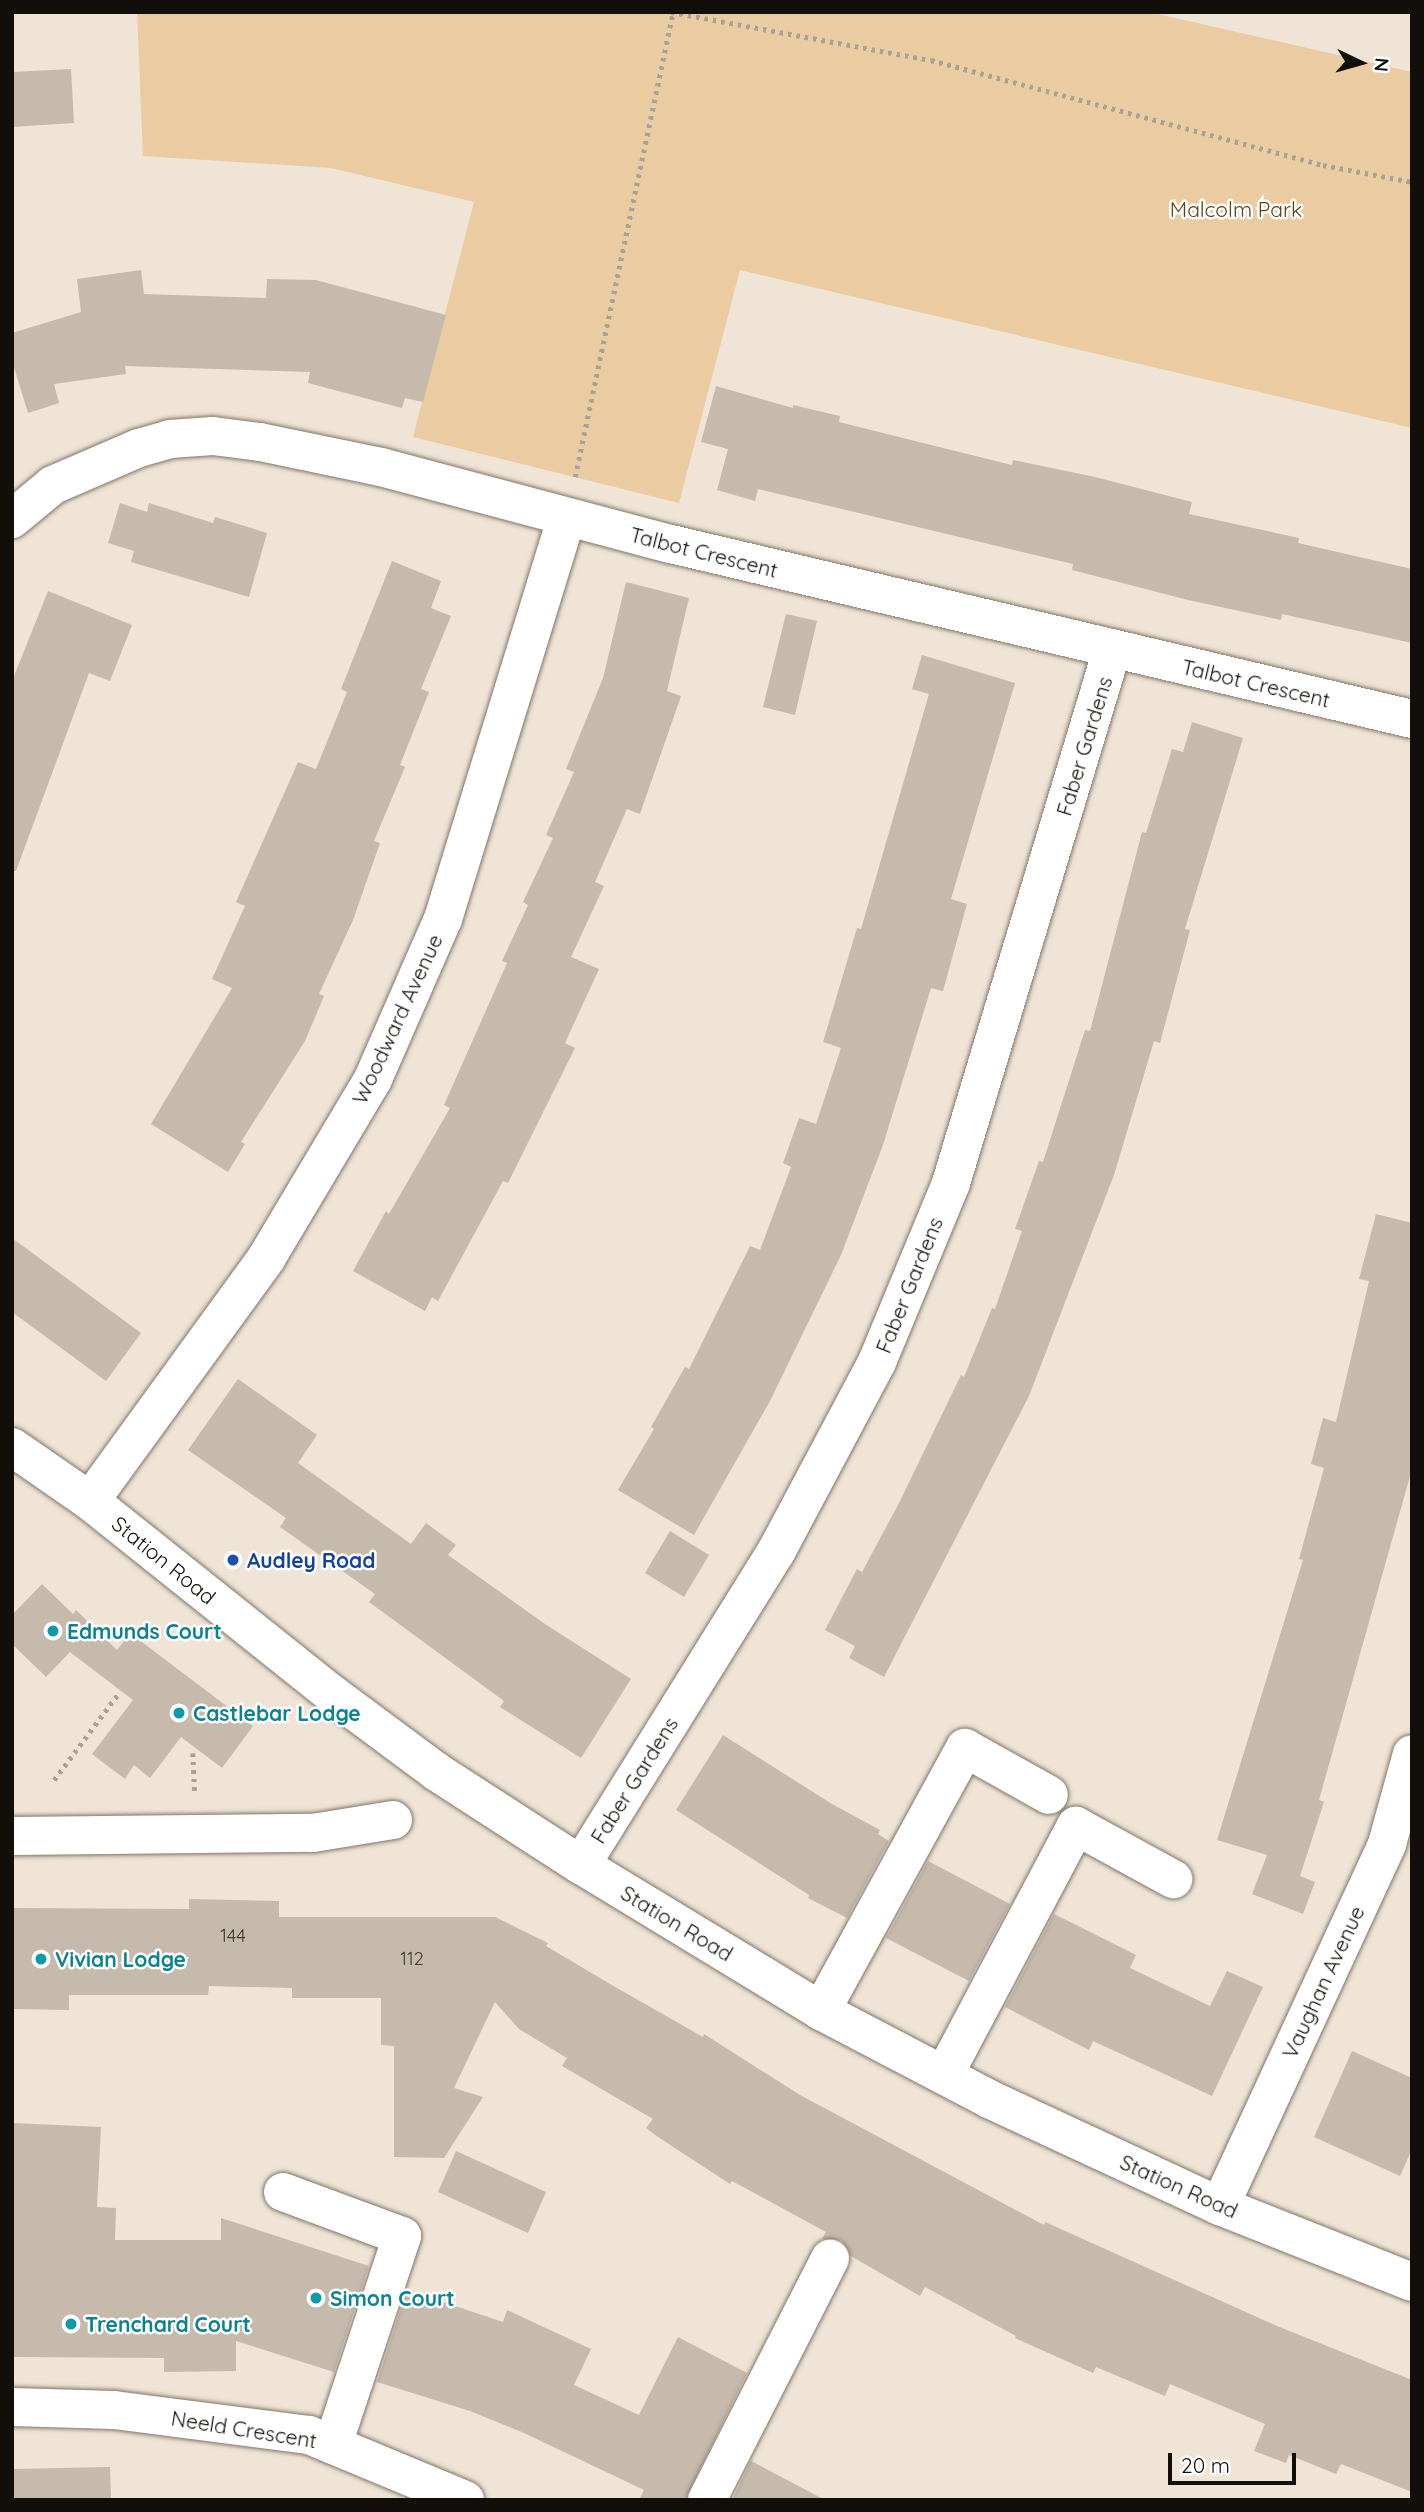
<!DOCTYPE html>
<html>
<head>
<meta charset="utf-8">
<style>
	body { margin:0 }
	#map { position:relative; width:1424px; height:2512px; overflow:hidden; background:#efe4d5; font-family:Quicksand,sans-serif }
	div>[style] { position:absolute }
	.green>* { inset:0; background:#eacba2 }
	.building>* { inset:0; background:#c5baac }
	.path>* { height:4.5px; margin-top:-2.25px; transform-origin:0; background:repeating-linear-gradient(90deg,#aaa196 0 3.5px,transparent 0 8.5px) }
	.roads { filter:drop-shadow(0 0 2px #81776a) drop-shadow(0 0 2px #81776a) }
	.minor>* { height:38px; margin:-19px; padding:0 19px; transform-origin:19px; border-radius:19px; background:#fff }
	.major>* { height:38px; margin:-19px; padding:0 19px; transform-origin:19px; border-radius:19px; background:#fff }
	.dots>* { width:19px; height:19px; translate:-50% -50%; box-sizing:border-box; border:4px solid #fff; border-radius:50% }
	span { translate:-50% -50%; white-space:nowrap; text-align:center; line-height:1.15; -webkit-text-stroke:5px #fff; paint-order:stroke }
	.number-label { font-size:18px; color:#3f3a32 }
	.number-label span { -webkit-text-stroke-width:0 }
	.park-label { font-size:21px; color:#5c421b }
	.street-label { font-size:21px; color:#120f0a }
	.transit-label { font-size:21px; color:#164399; font-weight:700 }
	.left { translate:0 -50%; text-align:left }
	.culture-label { font-size:21px; color:#0d838f; font-weight:700 }
	.frame { position:absolute; inset:0; border:14px solid #120f0a; pointer-events:none }
	.north { position:absolute; left:1326px; top:28px; width:70px; height:70px; -webkit-text-stroke:5px #fff; paint-order:stroke; rotate:95deg; font-size:19px; font-weight:700; line-height:28px; text-align:center; color:#120f0a }
	.north::after { content:''; display:block; margin:auto; width:24px; height:32px; background:#120f0a; clip-path:polygon(50% 0,100% 100%,50% 72%,0 100%) }
	.scale { position:absolute; left:1168px; top:2453px; width:128px; height:32px; box-sizing:border-box; border:4px solid #120f0a; border-top:0; padding-left:9px; font-size:21px; line-height:24px; white-space:nowrap; color:#120f0a; -webkit-text-stroke:5px #fff; paint-order:stroke }
</style>
</head>
<body>
<div id="map">
	<div class="green">
		<div style="clip-path:polygon(137px 12px,1149px 12px,1412px 72px,1412px 428px,740px 270px,679px 503px,413px 437px,474px 202px,331px 168px,143px 156px)"></div>
	</div>
	<div class="building">
		<div style="clip-path:polygon(71px 69px,74px 123px,12px 127px,12px 72px)"></div>
		<div style="clip-path:polygon(141px 270px,144px 294px,266px 298px,267px 279px,316px 280px,446px 315px,423px 402px,405px 398px,402px 408px,308px 383px,310px 372px,125px 366px,126px 374px,54px 384px,59px 403px,28px 413px,12px 361px,12px 333px,81px 312px,77px 279px)"></div>
		<div style="clip-path:polygon(716px 386px,793px 408px,793px 405px,840px 416px,839px 422px,923px 443px,1012px 465px,1013px 460px,1095px 477px,1192px 502px,1189px 514px,1299px 538px,1298px 543px,1412px 569px,1412px 643px,1282px 614px,1281px 620px,1188px 600px,1072px 570px,1073px 564px,758px 489px,755px 501px,717px 490px,728px 449px,701px 442px)"></div>
		<div style="clip-path:polygon(120px 503px,147px 512px,149px 503px,213px 523px,215px 517px,267px 533px,249px 597px,131px 562px,134px 551px,108px 543px)"></div>
		<div style="clip-path:polygon(392px 561px,441px 581px,431px 608px,451px 616px,421px 689px,429px 692px,400px 765px,405px 767px,374px 841px,380px 843px,353px 920px,319px 994px,324px 996px,305px 1041px,241px 1142px,245px 1144px,228px 1172px,151px 1124px,232px 988px,212px 979px,245px 906px,236px 902px,298px 762px,316px 769px,347px 692px,341px 689px)"></div>
		<div style="clip-path:polygon(626px 582px,689px 598px,667px 691px,681px 696px,640px 814px,627px 809px,595px 882px,604px 886px,571px 957px,599px 969px,565px 1043px,575px 1048px,508px 1183px,503px 1181px,438px 1301px,432px 1297px,425px 1311px,353px 1271px,386px 1211px,389px 1214px,450px 1108px,444px 1105px,507px 963px,502px 961px,528px 905px,523px 902px,553px 838px,546px 835px,574px 772px,566px 769px,603px 678px)"></div>
		<div style="clip-path:polygon(48px 591px,132px 625px,110px 681px,89px 673px,16px 871px,12px 871px,12px 681px)"></div>
		<div style="clip-path:polygon(786px 614px,817px 621px,795px 715px,763px 707px)"></div>
		<div style="clip-path:polygon(922px 655px,1015px 683px,951px 899px,967px 904px,943px 991px,931px 988px,883px 1145px,841px 1255px,770px 1401px,694px 1535px,618px 1490px,654px 1429px,651px 1427px,685px 1367px,689px 1369px,750px 1246px,760px 1250px,791px 1167px,783px 1163px,799px 1118px,816px 1124px,841px 1048px,823px 1042px,857px 928px,861px 929px,929px 694px,912px 689px)"></div>
		<div style="clip-path:polygon(1192px 722px,1243px 738px,1185px 929px,1190px 930px,1160px 1043px,1154px 1041px,1114px 1175px,1029px 1396px,884px 1677px,849px 1658px,855px 1646px,825px 1630px,857px 1569px,862px 1572px,899px 1503px,961px 1375px,964px 1377px,992px 1308px,995px 1309px,1022px 1231px,1015px 1229px,1039px 1161px,1043px 1162px,1085px 1030px,1090px 1031px,1142px 832px,1146px 833px,1172px 749px,1183px 752px)"></div>
		<div style="clip-path:polygon(1376px 1214px,1412px 1223px,1412px 1469px,1319px 1800px,1324px 1802px,1300px 1876px,1315px 1882px,1303px 1914px,1252px 1894px,1267px 1855px,1217px 1840px,1303px 1560px,1299px 1559px,1324px 1468px,1311px 1464px,1323px 1418px,1336px 1422px,1369px 1281px,1359px 1279px)"></div>
		<div style="clip-path:polygon(12px 1238px,141px 1333px,106px 1381px,12px 1312px)"></div>
		<div style="clip-path:polygon(238px 1379px,317px 1435px,298px 1463px,411px 1544px,426px 1523px,456px 1545px,448px 1555px,545px 1624px,631px 1679px,581px 1758px,500px 1707px,504px 1701px,369px 1602px,375px 1594px,280px 1527px,286px 1518px,188px 1450px)"></div>
		<div style="clip-path:polygon(670px 1531px,709px 1555px,684px 1597px,645px 1573px)"></div>
		<div style="clip-path:polygon(42px 1584px,73px 1614px,76px 1610px,117px 1650px,130px 1633px,253px 1726px,222px 1768px,181px 1737px,150px 1778px,134px 1765px,125px 1779px,92px 1754px,133px 1700px,70px 1652px,46px 1677px,12px 1644px,12px 1615px)"></div>
		<div style="clip-path:polygon(723px 1735px,832px 1804px,880px 1830px,878px 1834px,889px 1841px,847px 1918px,808px 1898px,809px 1895px,676px 1810px)"></div>
		<div style="clip-path:polygon(928px 1861px,1010px 1904px,969px 1981px,886px 1938px)"></div>
		<div style="clip-path:polygon(189px 1899px,279px 1901px,279px 1917px,495px 1917px,548px 1943px,546px 1946px,610px 1984px,703px 2037px,704px 2034px,800px 2095px,1044px 2225px,1045px 2222px,1277px 2326px,1412px 2380px,1412px 2492px,1341px 2464px,1336px 2474px,1289px 2455px,1286px 2463px,1254px 2451px,1265px 2424px,1170px 2384px,1165px 2396px,1096px 2367px,1093px 2373px,1015px 2338px,1016px 2336px,925px 2287px,920px 2296px,851px 2256px,841px 2240px,822px 2239px,826px 2232px,732px 2181px,730px 2184px,658px 2137px,646px 2128px,653px 2119px,562px 2066px,567px 2058px,519px 2029px,495px 2002px,454px 2088px,483px 2097px,444px 2158px,394px 2157px,394px 2046px,381px 2045px,381px 1998px,292px 1998px,292px 1988px,209px 1986px,208px 1995px,69px 1995px,69px 2010px,12px 2009px,12px 1908px,189px 1909px)"></div>
		<div style="clip-path:polygon(1054px 1914px,1136px 1955px,1130px 1968px,1210px 2006px,1227px 1971px,1263px 1987px,1212px 2096px,1093px 2041px,1089px 2050px,1005px 2007px)"></div>
		<div style="clip-path:polygon(1352px 2051px,1412px 2078px,1412px 2149px,1400px 2176px,1314px 2137px)"></div>
		<div style="clip-path:polygon(12px 2123px,101px 2127px,97px 2207px,116px 2208px,115px 2240px,221px 2240px,221px 2218px,369px 2266px,334px 2372px,236px 2341px,236px 2371px,164px 2372px,164px 2358px,12px 2357px)"></div>
		<div style="clip-path:polygon(456px 2151px,546px 2192px,528px 2233px,438px 2192px)"></div>
		<div style="clip-path:polygon(407px 2290px,503px 2322px,507px 2310px,591px 2349px,574px 2385px,639px 2415px,678px 2337px,747px 2373px,685px 2500px,639px 2500px,644px 2490px,524px 2433px,470px 2411px,377px 2382px)"></div>
		<div style="clip-path:polygon(751px 2461px,825px 2500px,732px 2500px)"></div>
		<div style="clip-path:polygon(110px 2467px,111px 2499px,12px 2500px,12px 2469px)"></div>
	</div>
	<div class="path">
		<div style="left:671px;top:12px;width:264px;rotate:10.5deg"></div>
		<div style="left:931px;top:60px;width:406px;rotate:15deg"></div>
		<div style="left:1323px;top:165px;width:91px;rotate:10.8deg"></div>
		<div style="left:575px;top:477px;width:475px;rotate:-78.1deg"></div>
		<div style="left:193px;top:1753px;width:42px;rotate:87.3deg"></div>
		<div style="left:54px;top:1780px;width:107px;rotate:-53.3deg"></div>
	</div>
	<div class="roads">
		<div class="minor">
			<div style="left:12px;top:519px;width:53px;rotate:-39.7deg"></div>
			<div style="left:53px;top:485px;width:94px;rotate:-23.3deg"></div>
			<div style="left:139px;top:448px;width:32px;rotate:-16deg"></div>
			<div style="left:170px;top:439px;width:43px;rotate:-4deg"></div>
			<div style="left:213px;top:436px;width:47px;rotate:7.3deg"></div>
			<div style="left:260px;top:442px;width:124px;rotate:11.7deg"></div>
			<div style="left:381px;top:467px;width:300px;rotate:14.9deg"></div>
			<div style="left:671px;top:544px;width:761px;rotate:13.29deg"></div>
			<div style="left:90px;top:1501px;width:301px;rotate:-54deg"></div>
			<div style="left:267px;top:1257px;width:207px;rotate:-59.2deg"></div>
			<div style="left:373px;top:1079px;width:175px;rotate:-66.4deg"></div>
			<div style="left:443px;top:919px;width:419px;rotate:-72.9deg"></div>
			<div style="left:12px;top:1836px;width:301px;rotate:-0.6deg"></div>
			<div style="left:313px;top:1833px;width:81px;rotate:-9.2deg"></div>
			<div style="left:581px;top:1865px;width:369px;rotate:-58.1deg"></div>
			<div style="left:776px;top:1552px;width:215px;rotate:-62deg"></div>
			<div style="left:877px;top:1362px;width:194px;rotate:-67.5deg"></div>
			<div style="left:951px;top:1183px;width:557px;rotate:-73.19deg"></div>
			<div style="left:821px;top:2011px;width:300px;rotate:-61.3deg"></div>
			<div style="left:965px;top:1748px;width:96px;rotate:29.2deg"></div>
			<div style="left:944px;top:2075px;width:282px;rotate:-62.1deg"></div>
			<div style="left:1076px;top:1826px;width:111px;rotate:28.7deg"></div>
			<div style="left:283px;top:2192px;width:127px;rotate:20.3deg"></div>
			<div style="left:402px;top:2236px;width:220px;rotate:108.3deg"></div>
			<div style="left:1220px;top:2206px;width:399px;rotate:-65.2deg"></div>
			<div style="left:1387px;top:1844px;width:93px;rotate:-74.5deg"></div>
			<div style="left:12px;top:2407px;width:102px;rotate:1.7deg"></div>
			<div style="left:114px;top:2410px;width:197px;rotate:7.3deg"></div>
			<div style="left:309px;top:2435px;width:169px;rotate:22.6deg"></div>
			<div style="left:707px;top:2500px;width:271px;rotate:-63deg"></div>
		</div>
		<div class="major">
			<div style="left:12px;top:1447px;width:95px;rotate:34.7deg"></div>
			<div style="left:90px;top:1501px;width:310px;rotate:38.6deg"></div>
			<div style="left:332px;top:1694px;width:131px;rotate:36.6deg"></div>
			<div style="left:437px;top:1772px;width:171px;rotate:32.9deg"></div>
			<div style="left:581px;top:1865px;width:281px;rotate:31.3deg"></div>
			<div style="left:821px;top:2011px;width:190px;rotate:27.6deg"></div>
			<div style="left:989px;top:2099px;width:255px;rotate:24.9deg"></div>
			<div style="left:1220px;top:2206px;width:206px;rotate:21.6deg"></div>
		</div>
	</div>
	<div class="dots">
		<div style="left:233px;top:1560px;background:#1a4fb4"></div>
		<div style="left:53px;top:1631px;background:#0f9aa8"></div>
		<div style="left:179px;top:1713px;background:#0f9aa8"></div>
		<div style="left:41px;top:1959px;background:#0f9aa8"></div>
		<div style="left:316px;top:2298px;background:#0f9aa8"></div>
		<div style="left:71px;top:2324px;background:#0f9aa8"></div>
	</div>
	<div class="number-label">
		<span style="left:233px;top:1936px">144</span>
		<span style="left:412px;top:1959px">112</span>
	</div>
	<div class="park-label">
		<span style="left:1236px;top:209px">Malcolm Park</span>
	</div>
	<div class="street-label">
		<span style="left:704px;top:552px;rotate:14deg">Talbot Crescent</span>
		<span style="left:1256px;top:683px;rotate:13deg">Talbot Crescent</span>
		<span style="left:1084px;top:746px;rotate:-73deg">Faber Gardens</span>
		<span style="left:397px;top:1019px;rotate:-65deg">Woodward Avenue</span>
		<span style="left:909px;top:1285px;rotate:-68deg">Faber Gardens</span>
		<span style="left:164px;top:1560px;rotate:39deg">Station Road</span>
		<span style="left:634px;top:1780px;rotate:-58deg">Faber Gardens</span>
		<span style="left:677px;top:1923px;rotate:31deg">Station Road</span>
		<span style="left:1323px;top:1982px;rotate:-65deg">Vaughan Avenue</span>
		<span style="left:1179px;top:2186px;rotate:24deg">Station Road</span>
		<span style="left:244px;top:2429px;rotate:9deg">Neeld Crescent</span>
	</div>
	<div class="transit-label">
		<span class="left" style="left:247px;top:1560px">Audley Road</span>
	</div>
	<div class="culture-label">
		<span class="left" style="left:67px;top:1631px">Edmunds Court</span>
		<span class="left" style="left:193px;top:1713px">Castlebar Lodge</span>
		<span class="left" style="left:55px;top:1959px">Vivian Lodge</span>
		<span class="left" style="left:330px;top:2298px">Simon Court</span>
		<span class="left" style="left:85px;top:2324px">Trenchard Court</span>
	</div>
	<div class="frame"></div>
	<div class="north">N</div>
	<div class="scale">20 m</div>
</div>
</body>
</html>
